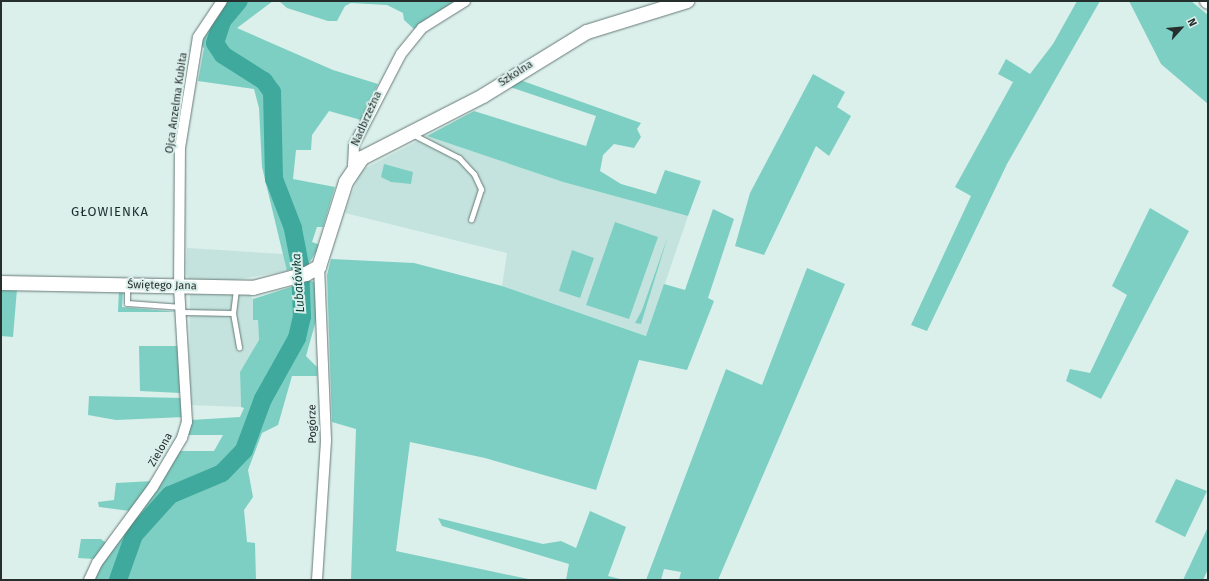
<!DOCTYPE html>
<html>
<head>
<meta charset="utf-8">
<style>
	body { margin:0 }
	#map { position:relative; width:1209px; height:581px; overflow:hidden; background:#dbefeb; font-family:"Fira Sans",sans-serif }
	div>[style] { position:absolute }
	.built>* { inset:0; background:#c5e3de }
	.green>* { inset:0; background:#7dcfc3 }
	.river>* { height:18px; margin:-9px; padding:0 9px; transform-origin:9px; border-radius:9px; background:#3ea99c }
	.roads { filter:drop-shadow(0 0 1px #667976) drop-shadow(0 0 1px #667976) }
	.lane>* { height:5px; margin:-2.5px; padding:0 2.5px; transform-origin:2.5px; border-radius:2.5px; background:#fff }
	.street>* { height:10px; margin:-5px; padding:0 5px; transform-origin:5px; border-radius:5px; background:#fff }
	.secondary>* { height:14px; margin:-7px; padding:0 7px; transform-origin:7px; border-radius:7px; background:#fff }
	span { translate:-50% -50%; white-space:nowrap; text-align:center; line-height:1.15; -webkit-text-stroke:4px #dbefeb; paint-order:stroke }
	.street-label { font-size:11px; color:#272f2e }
	.water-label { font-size:12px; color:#043832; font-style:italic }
	.quarter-label { font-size:13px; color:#1c2d2a; letter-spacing:1px }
	.frame { position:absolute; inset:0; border:2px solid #272f2e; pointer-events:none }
	.north { position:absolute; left:1161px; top:8px; width:40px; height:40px; -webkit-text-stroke:3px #dbefeb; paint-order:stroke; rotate:63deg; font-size:11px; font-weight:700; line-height:16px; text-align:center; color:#272f2e }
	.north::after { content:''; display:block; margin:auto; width:14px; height:18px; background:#272f2e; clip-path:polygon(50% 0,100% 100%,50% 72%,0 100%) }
</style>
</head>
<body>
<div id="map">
	<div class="built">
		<div style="clip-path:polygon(427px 136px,563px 182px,688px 216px,647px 336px,502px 286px,507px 253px,345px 213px,360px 171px)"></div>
		<div style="clip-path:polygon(187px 248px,284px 254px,287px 271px,235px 280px,189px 279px,186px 274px)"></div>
		<div style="clip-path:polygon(190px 294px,250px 295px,253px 299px,253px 320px,258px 320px,259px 341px,240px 372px,241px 407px,189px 405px)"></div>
	</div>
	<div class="green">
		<div style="clip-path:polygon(226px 1px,273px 1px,237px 28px,333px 70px,378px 84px,361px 120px,329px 111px,312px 135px,311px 150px,296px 150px,293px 179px,335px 187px,323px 227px,317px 227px,312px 242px,320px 245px,310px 262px,305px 264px,279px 168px,271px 168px,297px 259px,293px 268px,287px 271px,262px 167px,259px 108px,254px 89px,198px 81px,204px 48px,200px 45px)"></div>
		<div style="clip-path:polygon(279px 1px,461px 1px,414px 29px,404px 20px,403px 13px,387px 5px,351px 3px,345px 6px,337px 21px,328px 21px,287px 8px)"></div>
		<div style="clip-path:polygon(1077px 1px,1100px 1px,1007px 164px,927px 331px,911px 325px,971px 196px,955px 187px,1013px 82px,998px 74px,1006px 59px,1030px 74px,1053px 44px)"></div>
		<div style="clip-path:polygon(1129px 1px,1191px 1px,1208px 15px,1208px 104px,1161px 64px)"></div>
		<div style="clip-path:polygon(813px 74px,845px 92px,837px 107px,851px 116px,829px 156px,816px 146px,764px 255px,735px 246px,750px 193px)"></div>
		<div style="clip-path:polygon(520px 80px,641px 123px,637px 129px,641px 137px,634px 148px,614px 144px,603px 155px,600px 171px,621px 184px,656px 194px,665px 170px,701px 181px,688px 216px,563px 182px,427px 136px,474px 111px,586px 146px,596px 116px,510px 87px)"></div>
		<div style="clip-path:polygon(384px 164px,413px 172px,411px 184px,391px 182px,381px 177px)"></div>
		<div style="clip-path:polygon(1150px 208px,1189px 231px,1101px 399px,1066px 381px,1070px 369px,1090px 373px,1127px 295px,1112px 286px)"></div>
		<div style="clip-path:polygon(713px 209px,734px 219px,708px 298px,714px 301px,687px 370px,639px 360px,596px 490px,485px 458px,410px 442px,396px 551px,533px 580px,351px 580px,356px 429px,332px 422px,327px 275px,331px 259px,414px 263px,502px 286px,646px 336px,664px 284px,685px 290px)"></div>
		<div style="clip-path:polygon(615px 222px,658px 237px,629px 319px,586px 305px)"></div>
		<div style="clip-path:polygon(668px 236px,641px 324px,635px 323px,642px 310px)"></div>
		<div style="clip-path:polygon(572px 250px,594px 258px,580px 298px,559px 291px)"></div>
		<div style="clip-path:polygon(807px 268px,845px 284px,718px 580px,679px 580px,681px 572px,664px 569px,661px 580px,646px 580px,726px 369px,762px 385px)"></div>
		<div style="clip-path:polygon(309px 280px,316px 283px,317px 317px,306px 356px,317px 367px,317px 376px,292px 376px,278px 425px,262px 433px,248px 470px,253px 497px,244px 510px,247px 542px,255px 543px,256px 580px,95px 580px,101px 563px,180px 451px,214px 451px,223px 435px,188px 435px,191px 420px,240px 417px,244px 408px,241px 407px,240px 372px,259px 340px,258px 320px,253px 320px,253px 299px,294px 286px,297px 317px,291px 341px,260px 394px,252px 417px,261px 419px,263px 407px,301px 339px)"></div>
		<div style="clip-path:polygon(1px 289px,17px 289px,13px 337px,1px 336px)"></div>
		<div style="clip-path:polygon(119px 289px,123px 291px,122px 307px,178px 312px,118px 312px)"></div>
		<div style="clip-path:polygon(139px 346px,179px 346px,180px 393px,140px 391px)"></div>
		<div style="clip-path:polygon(89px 396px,182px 398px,184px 417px,116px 420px,88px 415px)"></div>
		<div style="clip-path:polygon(1176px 479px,1207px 491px,1185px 537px,1155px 522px)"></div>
		<div style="clip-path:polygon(153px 481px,130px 511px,99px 507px,98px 502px,114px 500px,116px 483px)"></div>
		<div style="clip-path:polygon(590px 511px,626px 527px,608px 576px,624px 580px,566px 580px,569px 564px,442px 526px,438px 518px,543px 544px,561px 541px,576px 548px)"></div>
		<div style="clip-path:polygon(1208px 527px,1208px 569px,1203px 580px,1183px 580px)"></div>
		<div style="clip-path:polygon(81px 539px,101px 539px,106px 543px,94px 559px,78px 558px)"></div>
	</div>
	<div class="river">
		<div style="left:118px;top:580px;width:48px;rotate:-70.4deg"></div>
		<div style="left:134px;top:535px;width:54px;rotate:-48deg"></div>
		<div style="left:170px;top:495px;width:56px;rotate:-22.9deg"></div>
		<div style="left:222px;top:473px;width:32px;rotate:-46deg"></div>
		<div style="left:244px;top:450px;width:54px;rotate:-69.6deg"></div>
		<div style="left:263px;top:399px;width:70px;rotate:-60.9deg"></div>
		<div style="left:297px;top:338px;width:22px;rotate:-77deg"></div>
		<div style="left:302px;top:317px;width:52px;rotate:-92.2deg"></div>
		<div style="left:300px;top:265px;width:38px;rotate:-101deg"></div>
		<div style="left:293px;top:228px;width:53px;rotate:-111.2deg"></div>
		<div style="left:274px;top:179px;width:87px;rotate:-91.3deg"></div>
		<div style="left:272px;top:92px;width:14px;rotate:-126deg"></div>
		<div style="left:264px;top:81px;width:49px;rotate:-147.6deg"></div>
		<div style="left:223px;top:55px;width:14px;rotate:-124deg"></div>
		<div style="left:215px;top:43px;width:23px;rotate:-72deg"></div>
		<div style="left:222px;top:21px;width:26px;rotate:-50deg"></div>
	</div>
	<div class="roads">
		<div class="lane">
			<div style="left:414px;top:135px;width:51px;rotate:27.1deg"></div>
			<div style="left:459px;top:158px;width:22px;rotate:47deg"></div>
			<div style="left:474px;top:174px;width:17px;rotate:65deg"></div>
			<div style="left:481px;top:189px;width:32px;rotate:108deg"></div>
			<div style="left:127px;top:287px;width:16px;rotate:90deg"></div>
			<div style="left:127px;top:303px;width:55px;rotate:4.2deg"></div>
			<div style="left:236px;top:289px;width:24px;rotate:97deg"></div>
			<div style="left:233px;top:313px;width:35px;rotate:80deg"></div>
			<div style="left:183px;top:312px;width:50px;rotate:1.1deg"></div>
		</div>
		<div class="street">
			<div style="left:353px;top:166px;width:21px;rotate:-87deg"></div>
			<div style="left:354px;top:145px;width:102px;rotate:-62.7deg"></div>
			<div style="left:401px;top:54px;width:33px;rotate:-51deg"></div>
			<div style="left:422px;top:28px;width:51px;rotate:-32.1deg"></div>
			<div style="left:89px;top:580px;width:19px;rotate:-65deg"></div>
			<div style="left:97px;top:563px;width:94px;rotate:-53.6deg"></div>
			<div style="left:153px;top:487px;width:57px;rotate:-59.4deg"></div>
			<div style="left:182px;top:438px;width:17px;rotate:-73deg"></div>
			<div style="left:187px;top:422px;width:135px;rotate:-93.4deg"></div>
			<div style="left:179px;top:287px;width:139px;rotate:-89.6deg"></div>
			<div style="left:180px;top:148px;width:112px;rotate:-80.8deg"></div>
			<div style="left:198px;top:37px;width:43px;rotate:-56.3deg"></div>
			<div style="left:317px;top:580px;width:140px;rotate:-86.3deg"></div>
			<div style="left:326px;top:440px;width:173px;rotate:-92.3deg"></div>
		</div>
		<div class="secondary">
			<div style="left:1207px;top:1px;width:1px;rotate:45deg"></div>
			<div style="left:1px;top:283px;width:252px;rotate:1.1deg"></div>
			<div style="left:253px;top:288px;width:55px;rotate:-14.8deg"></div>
			<div style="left:306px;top:274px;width:15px;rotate:-28deg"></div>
			<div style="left:319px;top:267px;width:89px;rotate:-72.4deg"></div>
			<div style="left:346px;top:182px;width:29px;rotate:-56deg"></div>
			<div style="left:362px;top:158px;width:136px;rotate:-27.1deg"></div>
			<div style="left:483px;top:96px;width:122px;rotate:-31.6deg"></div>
			<div style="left:587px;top:32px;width:105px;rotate:-17.2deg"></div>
		</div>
	</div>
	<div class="street-label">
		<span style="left:516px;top:74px;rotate:-33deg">Szkolna</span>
		<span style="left:177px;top:103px;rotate:-82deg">Ojca Anzelma Kubita</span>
		<span style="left:367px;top:119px;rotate:-66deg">Nadbrzeżna</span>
		<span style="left:162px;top:286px;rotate:1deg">Świętego Jana</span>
		<span style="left:313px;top:424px;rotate:-91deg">Pogórze</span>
		<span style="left:161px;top:450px;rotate:-60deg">Zielona</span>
	</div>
	<div class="water-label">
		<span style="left:299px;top:283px;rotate:-94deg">Lubatówka</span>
	</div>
	<div class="quarter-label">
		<span style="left:110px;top:212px">GŁOWIENKA</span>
	</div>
	<div class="frame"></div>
	<div class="north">N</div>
</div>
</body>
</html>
